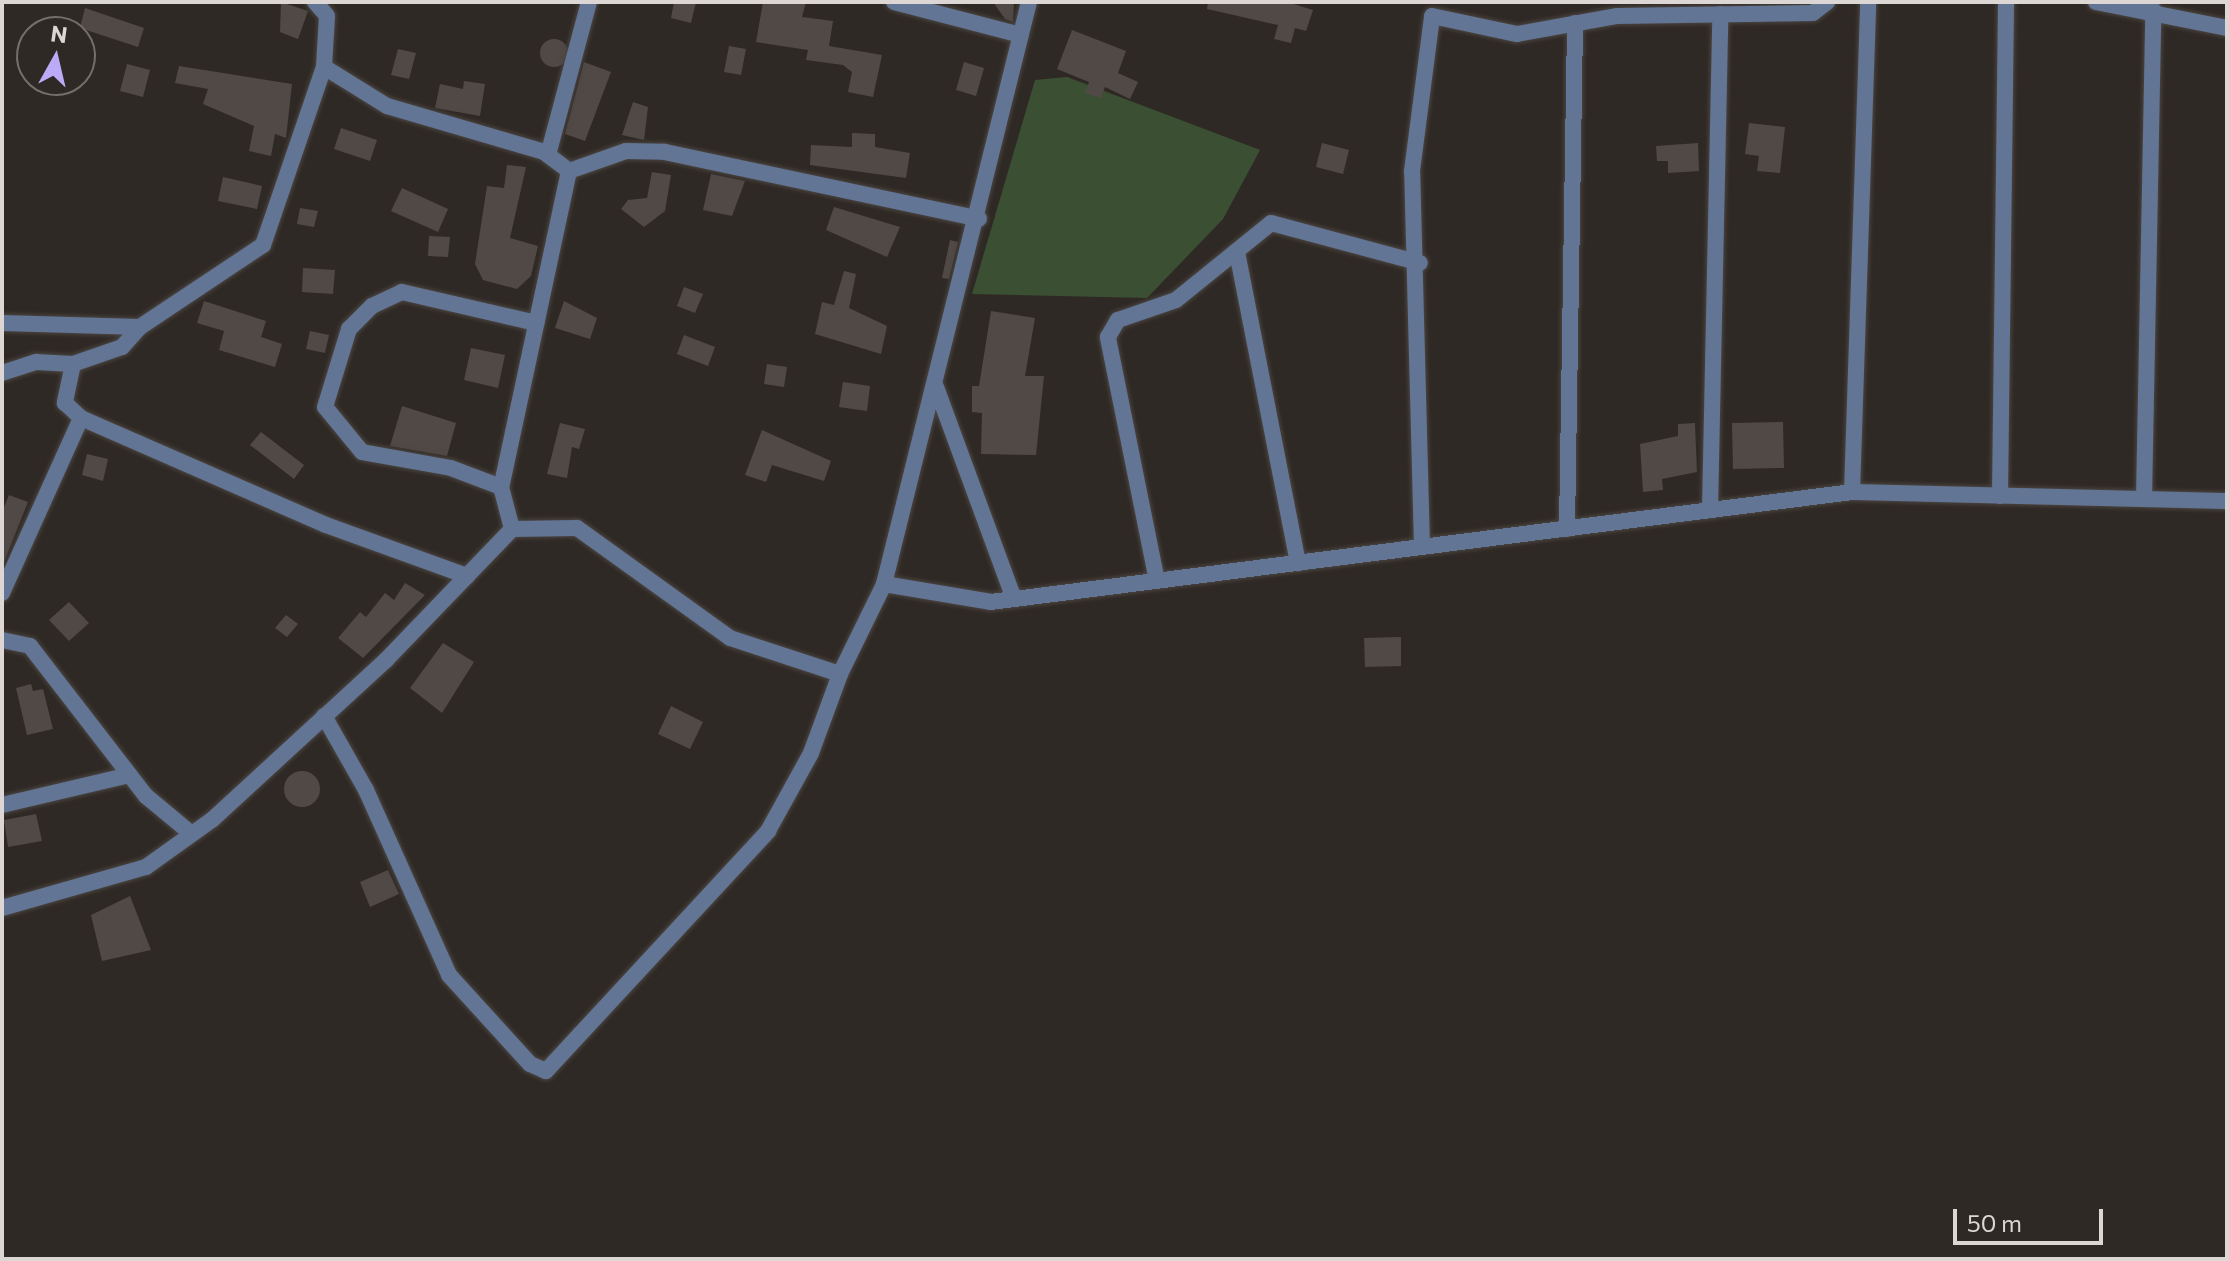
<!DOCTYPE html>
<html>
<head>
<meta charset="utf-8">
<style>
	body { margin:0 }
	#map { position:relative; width:2229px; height:1261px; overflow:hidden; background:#2f2925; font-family:Commissioner,sans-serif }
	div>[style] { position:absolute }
	.green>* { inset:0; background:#3b5033 }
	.building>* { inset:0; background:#504945 }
	.round { border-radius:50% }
	.roads { filter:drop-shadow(0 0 2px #4b4541) drop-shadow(0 0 2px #4b4541) }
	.minor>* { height:16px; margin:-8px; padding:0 8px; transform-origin:8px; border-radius:8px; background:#627595 }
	span { translate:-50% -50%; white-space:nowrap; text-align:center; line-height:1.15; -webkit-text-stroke:6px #2f2925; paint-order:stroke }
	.frame { position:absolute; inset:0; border:4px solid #dcd7d5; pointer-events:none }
	.north { position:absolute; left:16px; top:16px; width:80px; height:80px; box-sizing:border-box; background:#2f2925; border:2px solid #746f6b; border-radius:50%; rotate:8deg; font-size:22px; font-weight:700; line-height:32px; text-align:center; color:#dcd7d5 }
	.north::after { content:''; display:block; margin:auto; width:28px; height:36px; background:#bbaaf6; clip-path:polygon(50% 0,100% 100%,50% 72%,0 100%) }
	.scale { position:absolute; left:1953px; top:1209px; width:150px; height:36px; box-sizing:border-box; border:4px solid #dcd7d5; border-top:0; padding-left:10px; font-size:24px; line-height:28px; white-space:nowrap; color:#dcd7d5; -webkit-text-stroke:6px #2f2925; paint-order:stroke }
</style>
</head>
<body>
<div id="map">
	<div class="green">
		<div style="clip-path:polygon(1067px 77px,1260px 150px,1223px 219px,1147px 298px,972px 294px,1035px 80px)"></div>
	</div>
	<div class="building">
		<div style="clip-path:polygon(281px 2px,308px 11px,298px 39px,280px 32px)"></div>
		<div style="clip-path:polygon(674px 2px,696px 2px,691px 23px,671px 18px)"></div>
		<div style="clip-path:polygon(763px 2px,806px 2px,802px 17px,833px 21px,829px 46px,882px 55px,873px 97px,848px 92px,852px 72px,843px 65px,806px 60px,808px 50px,756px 42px)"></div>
		<div style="clip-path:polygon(993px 2px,1014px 2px,1013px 22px,1005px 19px)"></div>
		<div style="clip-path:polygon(1208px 2px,1287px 2px,1313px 10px,1306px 31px,1295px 28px,1291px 43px,1274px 39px,1278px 25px,1207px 9px)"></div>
		<div style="clip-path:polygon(85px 8px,144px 28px,138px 47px,80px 28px)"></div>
		<div style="clip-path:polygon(1072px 30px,1126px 51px,1118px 73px,1138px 82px,1130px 99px,1105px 87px,1101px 98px,1085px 93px,1089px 82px,1057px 69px)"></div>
		<div class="round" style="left:540px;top:39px;width:28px;height:28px"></div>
		<div style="clip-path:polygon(729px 46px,746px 49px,741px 75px,724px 72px)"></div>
		<div style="clip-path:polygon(398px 49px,416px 53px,409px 79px,391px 75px)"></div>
		<div style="clip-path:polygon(584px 62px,611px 72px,585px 141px,565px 134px)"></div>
		<div style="clip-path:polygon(964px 62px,984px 68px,976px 96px,956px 90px)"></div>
		<div style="clip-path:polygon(127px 64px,150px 70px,143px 97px,120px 91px)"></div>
		<div style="clip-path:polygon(179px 66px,292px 84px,286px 138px,275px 134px,271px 156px,249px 151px,254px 126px,203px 104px,208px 89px,175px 83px)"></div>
		<div style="clip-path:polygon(464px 81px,485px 84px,480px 116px,435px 108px,440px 84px,463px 89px)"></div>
		<div style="clip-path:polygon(633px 102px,648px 107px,644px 140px,622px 135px)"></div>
		<div style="clip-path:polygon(1749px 123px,1785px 127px,1780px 173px,1757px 171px,1759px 156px,1745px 154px)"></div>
		<div style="clip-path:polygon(341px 128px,377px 140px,370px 161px,334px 149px)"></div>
		<div style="clip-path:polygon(852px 133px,875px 134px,875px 147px,910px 153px,906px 178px,810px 165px,811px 145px,852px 147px)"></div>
		<div style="clip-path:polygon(1322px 143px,1349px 150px,1343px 174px,1316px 167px)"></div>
		<div style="clip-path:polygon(1698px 143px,1699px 171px,1668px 173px,1668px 161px,1657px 161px,1656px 146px)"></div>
		<div style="clip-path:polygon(507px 165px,526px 167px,510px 238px,538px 246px,531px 276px,517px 289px,483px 280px,475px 264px,487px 186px,504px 188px)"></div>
		<div style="clip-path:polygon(652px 172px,671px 175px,665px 211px,644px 227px,621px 209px,628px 200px,647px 198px)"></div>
		<div style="clip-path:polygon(711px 174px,745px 181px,732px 216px,703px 210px)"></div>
		<div style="clip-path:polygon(223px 177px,262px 186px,257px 209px,218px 201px)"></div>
		<div style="clip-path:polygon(402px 188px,448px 209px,438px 232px,391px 211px)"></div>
		<div style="clip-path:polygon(834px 207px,900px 227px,887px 257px,826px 230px)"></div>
		<div style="clip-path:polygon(300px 208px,318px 211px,314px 227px,297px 224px)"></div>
		<div style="clip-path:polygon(429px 236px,450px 237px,448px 257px,428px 256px)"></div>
		<div style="clip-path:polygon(950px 240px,958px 242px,949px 279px,942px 278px)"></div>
		<div style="clip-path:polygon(303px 268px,335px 270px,333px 294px,302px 292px)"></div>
		<div style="clip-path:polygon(844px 271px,856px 274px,849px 308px,887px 326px,881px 354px,815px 334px,822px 302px,834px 305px)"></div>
		<div style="clip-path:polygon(684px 287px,703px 294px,695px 313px,677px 306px)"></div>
		<div style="clip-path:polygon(204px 301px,266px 321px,261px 337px,282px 344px,275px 367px,219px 350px,224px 331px,197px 323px)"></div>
		<div style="clip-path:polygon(564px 301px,597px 318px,590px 339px,555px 328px)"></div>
		<div style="clip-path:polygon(991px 311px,1035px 318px,1025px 376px,1044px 376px,1036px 455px,981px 454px,982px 413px,972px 412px,972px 386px,979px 386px)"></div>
		<div style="clip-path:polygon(310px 331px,329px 335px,325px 353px,306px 349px)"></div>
		<div style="clip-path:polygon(684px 335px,715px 347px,708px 366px,677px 354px)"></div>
		<div style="clip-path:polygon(471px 348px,505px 355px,498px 388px,464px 380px)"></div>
		<div style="clip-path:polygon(767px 364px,787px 367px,784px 387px,764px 384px)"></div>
		<div style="clip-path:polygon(843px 382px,870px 386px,867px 411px,839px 407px)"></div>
		<div style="clip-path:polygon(402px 406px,456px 423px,447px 456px,390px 446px)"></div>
		<div style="clip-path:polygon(1783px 422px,1784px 468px,1733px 469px,1732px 423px)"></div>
		<div style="clip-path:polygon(560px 423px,585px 429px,579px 449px,572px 447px,567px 478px,547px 474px)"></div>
		<div style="clip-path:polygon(1695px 423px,1697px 472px,1662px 479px,1663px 490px,1643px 492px,1640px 444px,1678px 436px,1678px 424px)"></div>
		<div style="clip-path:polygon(762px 430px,831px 461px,824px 481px,772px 465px,766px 482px,745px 475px)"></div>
		<div style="clip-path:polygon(261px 432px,304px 465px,294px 479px,250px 445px)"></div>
		<div style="clip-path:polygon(87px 454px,108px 459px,103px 481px,82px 475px)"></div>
		<div style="clip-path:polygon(9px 495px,28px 502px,3px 565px,2px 512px)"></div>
		<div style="clip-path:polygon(405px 583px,425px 595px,363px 658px,338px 638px,360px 612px,366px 617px,385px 593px,394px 600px)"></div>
		<div style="clip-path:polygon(69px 602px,89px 623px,69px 641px,49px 620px)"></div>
		<div style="clip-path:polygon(286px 615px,298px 624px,287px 637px,275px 628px)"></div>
		<div style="clip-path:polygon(1401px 637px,1401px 666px,1365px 667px,1364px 638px)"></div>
		<div style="clip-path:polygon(443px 643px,474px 662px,442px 713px,410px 688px)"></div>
		<div style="clip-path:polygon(31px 684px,33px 691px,43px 689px,53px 729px,27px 735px,16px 688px)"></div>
		<div style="clip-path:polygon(671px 706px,703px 722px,690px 749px,658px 734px)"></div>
		<div class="round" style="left:284px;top:771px;width:36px;height:36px"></div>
		<div style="clip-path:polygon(36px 814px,42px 841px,8px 847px,4px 820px)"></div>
		<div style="clip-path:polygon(388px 870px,399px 894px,370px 907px,360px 882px)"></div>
		<div style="clip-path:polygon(130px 896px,151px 950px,102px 961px,91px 915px)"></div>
	</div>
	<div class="roads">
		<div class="minor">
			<div style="left:315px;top:2px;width:18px;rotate:49deg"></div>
			<div style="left:327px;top:16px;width:51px;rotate:93.4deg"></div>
			<div style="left:324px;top:67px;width:74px;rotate:31.8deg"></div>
			<div style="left:387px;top:106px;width:164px;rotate:16.3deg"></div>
			<div style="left:544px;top:152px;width:31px;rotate:37deg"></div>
			<div style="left:569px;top:171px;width:323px;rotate:102.1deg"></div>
			<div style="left:501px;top:487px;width:43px;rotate:75.3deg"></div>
			<div style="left:512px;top:529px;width:65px;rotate:-0.9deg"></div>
			<div style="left:577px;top:528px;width:188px;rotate:35.7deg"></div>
			<div style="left:730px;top:638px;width:116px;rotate:18.1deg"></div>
			<div style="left:840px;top:674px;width:100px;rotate:-63.9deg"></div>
			<div style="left:884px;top:584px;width:600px;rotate:-76.01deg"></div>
			<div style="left:894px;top:2px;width:131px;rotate:14.6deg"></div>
			<div style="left:2096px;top:2px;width:134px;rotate:11.2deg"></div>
			<div style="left:548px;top:155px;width:158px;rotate:-75deg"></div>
			<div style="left:569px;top:171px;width:60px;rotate:-19.3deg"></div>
			<div style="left:626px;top:151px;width:39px;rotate:1deg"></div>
			<div style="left:665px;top:152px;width:321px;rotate:12deg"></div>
			<div style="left:1237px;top:252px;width:317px;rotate:78.9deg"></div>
			<div style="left:2px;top:323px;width:138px;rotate:1.7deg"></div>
			<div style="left:140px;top:327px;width:148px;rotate:-33.7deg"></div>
			<div style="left:263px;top:245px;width:188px;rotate:-71.1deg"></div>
			<div style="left:140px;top:327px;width:27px;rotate:132deg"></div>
			<div style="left:122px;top:347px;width:52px;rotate:160.9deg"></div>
			<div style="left:73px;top:364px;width:40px;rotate:102deg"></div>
			<div style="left:65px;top:403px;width:22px;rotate:43deg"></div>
			<div style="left:81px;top:418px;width:267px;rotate:23.6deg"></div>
			<div style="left:326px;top:525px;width:150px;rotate:19.9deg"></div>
			<div style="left:2px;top:373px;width:36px;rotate:-18deg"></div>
			<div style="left:36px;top:362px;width:37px;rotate:3deg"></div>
			<div style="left:936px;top:387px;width:226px;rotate:69.8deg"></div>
			<div style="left:501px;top:487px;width:53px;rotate:-159.2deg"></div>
			<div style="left:451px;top:468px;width:90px;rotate:-169.8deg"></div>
			<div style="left:362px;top:452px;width:58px;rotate:-129.4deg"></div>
			<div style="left:325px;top:407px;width:82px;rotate:-72.9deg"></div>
			<div style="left:349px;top:329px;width:33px;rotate:-45deg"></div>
			<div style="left:372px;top:306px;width:33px;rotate:-25deg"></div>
			<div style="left:402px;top:292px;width:138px;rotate:13deg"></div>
			<div style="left:1852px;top:492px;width:490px;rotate:-88.1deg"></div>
			<div style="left:2000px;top:496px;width:494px;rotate:-89.3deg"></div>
			<div style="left:2144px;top:499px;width:489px;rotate:-88.9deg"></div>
			<div style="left:1710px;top:510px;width:496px;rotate:-88.8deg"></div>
			<div style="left:1567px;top:529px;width:506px;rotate:-89.09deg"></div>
			<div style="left:1422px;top:547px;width:376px;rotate:-91.5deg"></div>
			<div style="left:1412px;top:171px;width:156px;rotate:-82.6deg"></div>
			<div style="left:1432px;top:16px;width:87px;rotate:12deg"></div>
			<div style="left:1517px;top:34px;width:102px;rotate:-10.2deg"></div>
			<div style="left:1617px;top:16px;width:196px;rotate:-0.9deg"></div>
			<div style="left:1813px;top:13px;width:18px;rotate:-38deg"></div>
			<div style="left:1157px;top:581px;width:249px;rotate:-101.4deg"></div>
			<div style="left:1108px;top:337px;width:20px;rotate:-60deg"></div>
			<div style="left:1118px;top:320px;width:61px;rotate:-19deg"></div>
			<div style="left:1176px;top:300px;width:122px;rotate:-39deg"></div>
			<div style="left:1271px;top:223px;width:154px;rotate:15deg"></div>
			<div style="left:884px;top:584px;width:109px;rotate:9.5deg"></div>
			<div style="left:991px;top:602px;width:868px;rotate:-7.28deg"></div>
			<div style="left:1852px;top:492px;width:375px;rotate:1.4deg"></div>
			<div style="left:2px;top:593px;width:192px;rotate:-65.7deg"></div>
			<div style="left:2px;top:640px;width:29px;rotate:12deg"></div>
			<div style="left:30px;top:646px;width:190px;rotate:52.3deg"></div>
			<div style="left:146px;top:796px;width:55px;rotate:39.8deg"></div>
			<div style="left:324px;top:716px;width:85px;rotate:60.4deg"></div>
			<div style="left:366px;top:790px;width:203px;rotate:65.8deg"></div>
			<div style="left:449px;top:975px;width:120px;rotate:47.7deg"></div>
			<div style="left:530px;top:1064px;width:17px;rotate:24deg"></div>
			<div style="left:546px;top:1071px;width:327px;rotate:-47.2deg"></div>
			<div style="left:768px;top:831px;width:89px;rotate:-61.1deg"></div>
			<div style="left:811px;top:753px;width:84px;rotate:-69.8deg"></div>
			<div style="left:2px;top:805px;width:131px;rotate:-13.2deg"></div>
			<div style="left:2px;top:908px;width:150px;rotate:-15.9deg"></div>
			<div style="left:146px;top:867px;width:82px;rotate:-35.6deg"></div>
			<div style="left:213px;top:819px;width:235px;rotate:-42.6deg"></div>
			<div style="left:386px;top:660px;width:182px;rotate:-46.1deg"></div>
		</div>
	</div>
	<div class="frame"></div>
	<div class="north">N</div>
	<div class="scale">50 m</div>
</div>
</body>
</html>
